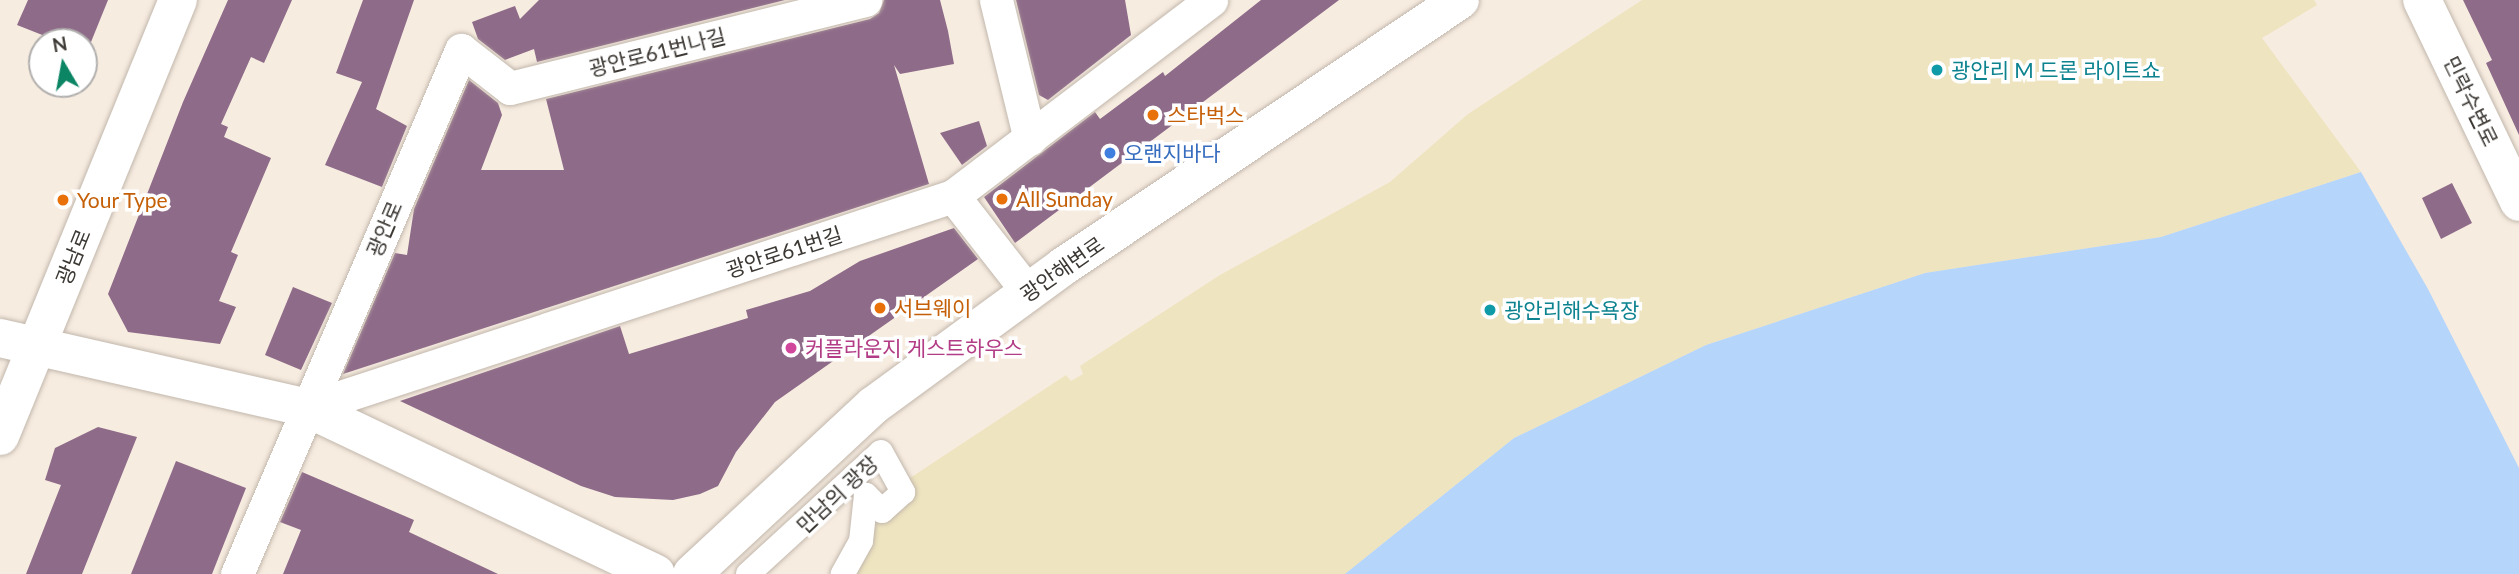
<!DOCTYPE html>
<html>
<head>
<meta charset="utf-8">
<style>
	body { margin:0 }
	#map { position:relative; width:2519px; height:574px; overflow:hidden; background:#f7ece0; font-family:Lato,"Noto Sans KR",sans-serif }
	div>[style] { position:absolute }
	.sand>* { inset:0; background:#eee4bf }
	.water>* { inset:0; background:#b5d5fa }
	.building>* { inset:0; background:#8e6b89 }
	.roads { filter:drop-shadow(0 0 2px #c2b7ac) drop-shadow(0 0 2px #c2b7ac) }
	.pedestrian>* { height:24px; margin:-12px; padding:0 12px; transform-origin:12px; border-radius:12px; background:#fff }
	.minor>* { height:33px; margin:-16.5px; padding:0 16.5px; transform-origin:16.5px; border-radius:16.5px; background:#fff }
	.tertiary>* { height:38px; margin:-19px; padding:0 19px; transform-origin:19px; border-radius:19px; background:#fff }
	.secondary>* { height:38px; margin:-19px; padding:0 19px; transform-origin:19px; border-radius:19px; background:#fff }
	.dots>* { width:19px; height:19px; translate:-50% -50%; box-sizing:border-box; border:4px solid #fff; border-radius:50% }
	span { translate:-50% -50%; white-space:nowrap; text-align:center; line-height:1.15; -webkit-text-stroke:7px #fff; paint-order:stroke }
	.street-label { font-size:21px; color:#3c3834 }
	.culture-label { font-size:21px; color:#0d838f }
	.left { translate:0 -50%; text-align:left }
	.food-label { font-size:21px; color:#c56008 }
	.shop-label { font-size:21px; color:#366cbe }
	.hotel-label { font-size:21px; color:#b23c85 }
	.north { position:absolute; left:28px; top:28px; width:70px; height:70px; box-sizing:border-box; background:#fff; border:2px solid #b1afae; border-radius:50%; rotate:350deg; font-size:19px; font-weight:700; line-height:28px; text-align:center; color:#3c3834 }
	.north::after { content:''; display:block; margin:auto; width:24px; height:32px; background:#0c8565; clip-path:polygon(50% 0,100% 100%,50% 72%,0 100%) }
</style>
</head>
<body>
<div id="map">
	<div class="sand">
		<div style="clip-path:polygon(1642px 0,2314px 0,2317px 5px,2262px 38px,2361px 172px,2161px 237px,1925px 273px,1706px 345px,1514px 438px,1345px 574px,843px 574px,900px 476px,910px 478px,1066px 375px,1071px 381px,1083px 374px,1080px 366px,1220px 275px,1390px 182px,1468px 114px)"></div>
	</div>
	<div class="water">
		<div style="clip-path:polygon(2361px 172px,2428px 289px,2519px 468px,2519px 574px,1345px 574px,1514px 438px,1706px 345px,1925px 273px,2161px 237px)"></div>
	</div>
	<div class="building">
		<div style="clip-path:polygon(28px 0,108px 0,91px 42px,60px 42px,17px 25px)"></div>
		<div style="clip-path:polygon(228px 0,292px 0,264px 63px,251px 57px,221px 124px,228px 127px,224px 137px,271px 158px,231px 252px,238px 255px,219px 301px,236px 307px,220px 344px,128px 332px,108px 294px,183px 102px)"></div>
		<div style="clip-path:polygon(363px 0,414px 0,376px 109px,407px 126px,382px 187px,325px 165px,362px 82px,336px 73px)"></div>
		<div style="clip-path:polygon(539px 0,785px 0,537px 62px,534px 49px,505px 60px,478px 39px,472px 22px,515px 6px,520px 19px)"></div>
		<div style="clip-path:polygon(884px 0,940px 0,948px 31px,954px 64px,900px 74px,894px 65px,929px 184px,343px 374px,395px 253px,407px 255px,414px 209px,469px 80px,498px 103px,502px 115px,481px 170px,564px 170px,546px 99px,870px 19px,879px 13px)"></div>
		<div style="clip-path:polygon(1016px 0,1125px 0,1131px 35px,1048px 100px,1039px 95px)"></div>
		<div style="clip-path:polygon(1261px 0,1339px 0,1015px 243px,984px 197px,1095px 112px,1100px 119px,1163px 72px,1165px 76px)"></div>
		<div style="clip-path:polygon(2463px 0,2519px 0,2519px 135px,2486px 63px,2492px 60px)"></div>
		<div style="clip-path:polygon(979px 121px,987px 146px,962px 165px,940px 133px)"></div>
		<div style="clip-path:polygon(2452px 183px,2472px 223px,2441px 239px,2422px 198px)"></div>
		<div style="clip-path:polygon(954px 228px,978px 259px,775px 402px,736px 452px,718px 486px,700px 494px,673px 500px,615px 497px,581px 486px,400px 401px,620px 326px,629px 354px,748px 318px,746px 310px,810px 291px,860px 261px)"></div>
		<div style="clip-path:polygon(293px 287px,332px 303px,301px 370px,265px 355px)"></div>
		<div style="clip-path:polygon(98px 427px,137px 437px,82px 574px,26px 574px,61px 485px,45px 480px,55px 448px)"></div>
		<div style="clip-path:polygon(176px 461px,246px 488px,212px 574px,131px 574px)"></div>
		<div style="clip-path:polygon(302px 472px,414px 520px,409px 532px,498px 574px,283px 574px,301px 530px,280px 522px)"></div>
	</div>
	<div class="roads">
		<div class="pedestrian">
			<div style="left:748px;top:574px;width:180px;rotate:-42.5deg"></div>
			<div style="left:881px;top:452px;width:46px;rotate:61.2deg"></div>
			<div style="left:903px;top:492px;width:28px;rotate:138deg"></div>
			<div style="left:882px;top:511px;width:23px;rotate:-135deg"></div>
			<div style="left:866px;top:495px;width:46px;rotate:96.2deg"></div>
			<div style="left:861px;top:541px;width:38px;rotate:119deg"></div>
		</div>
		<div class="minor">
			<div style="left:996px;top:0;width:143px;rotate:76.3deg"></div>
			<div style="left:953px;top:196px;width:122px;rotate:52deg"></div>
			<div style="left:307px;top:408px;width:680px;rotate:-18.17deg"></div>
			<div style="left:953px;top:196px;width:324px;rotate:-37.2deg"></div>
			<div style="left:237px;top:574px;width:570px;rotate:-66.85deg"></div>
			<div style="left:461px;top:50px;width:62px;rotate:37.8deg"></div>
			<div style="left:510px;top:88px;width:366px;rotate:-13.9deg"></div>
		</div>
		<div class="tertiary">
			<div style="left:2422px;top:0;width:224px;rotate:64.3deg"></div>
		</div>
		<div class="secondary">
			<div style="left:0;top:338px;width:315px;rotate:12.8deg"></div>
			<div style="left:307px;top:408px;width:386px;rotate:25.4deg"></div>
			<div style="left:0;top:436px;width:471px;rotate:-67.8deg"></div>
			<div style="left:692px;top:574px;width:248px;rotate:-42.9deg"></div>
			<div style="left:874px;top:405px;width:235px;rotate:-36.2deg"></div>
			<div style="left:1064px;top:266px;width:477px;rotate:-33.9deg"></div>
		</div>
	</div>
	<div class="dots">
		<div style="left:1937px;top:70px;background:#0f9aa8"></div>
		<div style="left:1153px;top:115px;background:#e8710a"></div>
		<div style="left:1110px;top:153px;background:#3f7fe0"></div>
		<div style="left:1002px;top:199px;background:#e8710a"></div>
		<div style="left:63px;top:200px;background:#e8710a"></div>
		<div style="left:880px;top:308px;background:#e8710a"></div>
		<div style="left:1490px;top:310px;background:#0f9aa8"></div>
		<div style="left:791px;top:348px;background:#d1479c"></div>
	</div>
	<div class="street-label">
		<span style="left:657px;top:52px;rotate:-14deg">광안로61번나길</span>
		<span style="left:2471px;top:101px;rotate:64deg">민락수변로</span>
		<span style="left:384px;top:229px;rotate:-67deg">광안로</span>
		<span style="left:784px;top:252px;rotate:-18deg">광안로61번길</span>
		<span style="left:73px;top:257px;rotate:-68deg">광남로</span>
		<span style="left:1062px;top:269px;rotate:-35deg">광안해변로</span>
		<span style="left:837px;top:494px;rotate:-43deg">만남의 광장</span>
	</div>
	<div class="culture-label">
		<span class="left" style="left:1951px;top:70px">광안리 M 드론 라이트쇼</span>
		<span class="left" style="left:1504px;top:310px">광안리해수욕장</span>
	</div>
	<div class="food-label">
		<span class="left" style="left:1167px;top:115px">스타벅스</span>
		<span class="left" style="left:1016px;top:199px">All Sunday</span>
		<span class="left" style="left:77px;top:200px">Your Type</span>
		<span class="left" style="left:894px;top:308px">서브웨이</span>
	</div>
	<div class="shop-label">
		<span class="left" style="left:1124px;top:153px">오랜지바다</span>
	</div>
	<div class="hotel-label">
		<span class="left" style="left:805px;top:348px">커플라운지 게스트하우스</span>
	</div>
	<div class="north">N</div>
</div>
</body>
</html>
